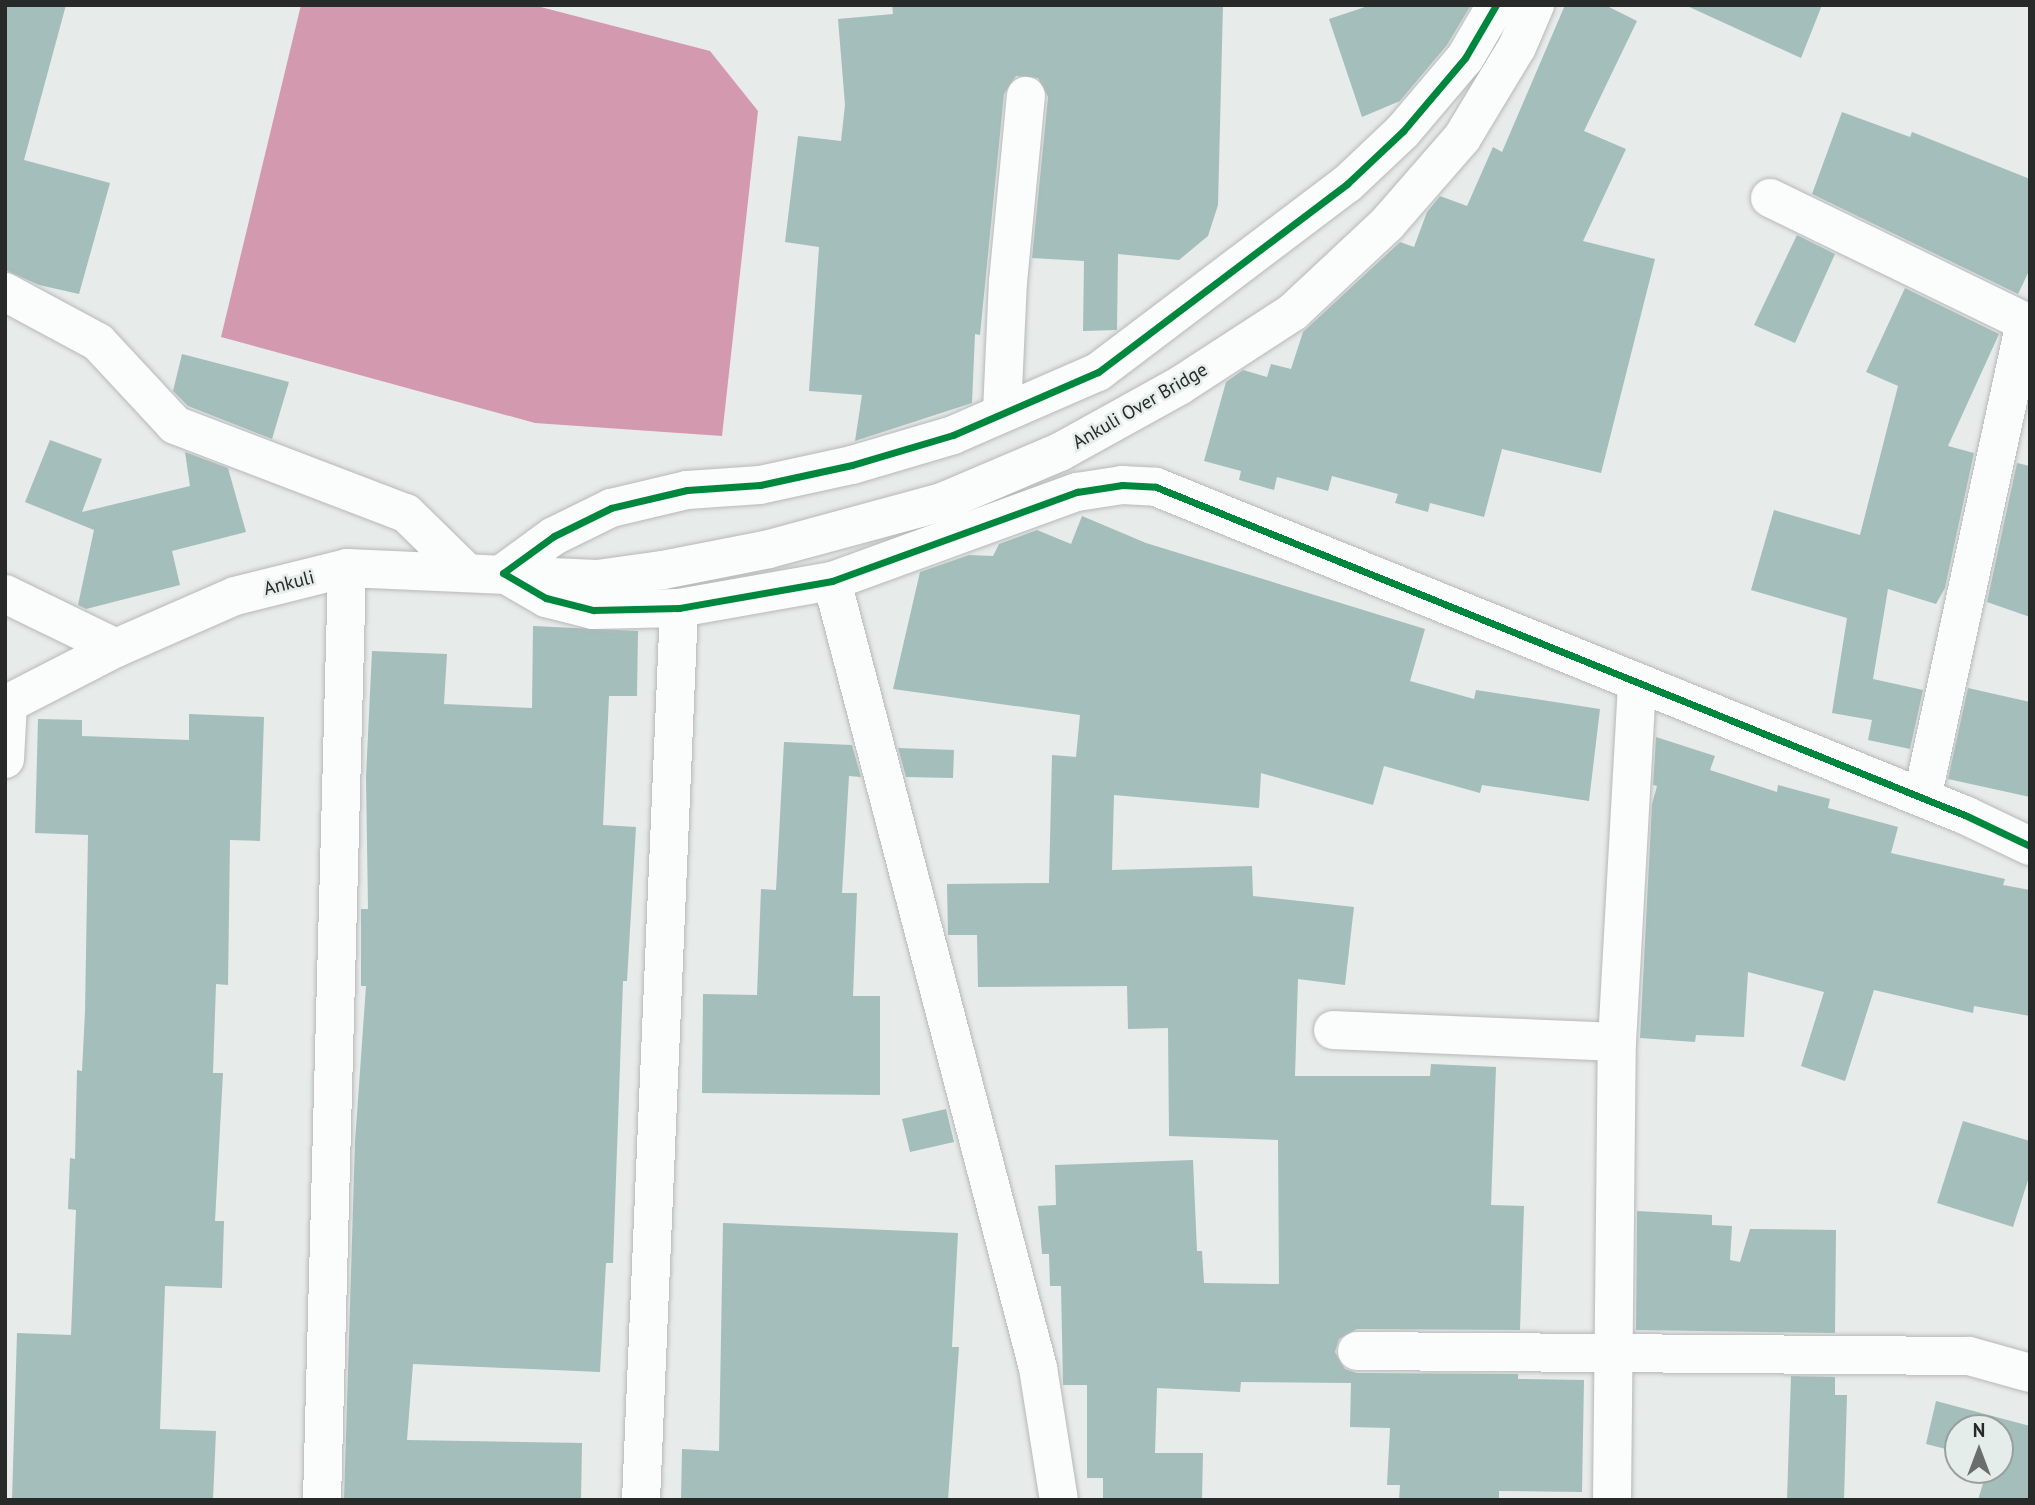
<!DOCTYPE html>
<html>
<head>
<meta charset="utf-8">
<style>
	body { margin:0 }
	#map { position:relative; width:2035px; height:1505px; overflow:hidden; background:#e7ebea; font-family:"PT Sans",sans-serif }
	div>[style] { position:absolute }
	.water>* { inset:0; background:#d39aaf }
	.building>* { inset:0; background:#a4bebb }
	.roads { filter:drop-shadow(0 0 2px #b6b9b8) drop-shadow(0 0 2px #b6b9b8) }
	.minor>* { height:38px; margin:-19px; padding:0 19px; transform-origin:19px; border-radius:19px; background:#fbfcfc }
	.tertiary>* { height:38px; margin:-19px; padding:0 19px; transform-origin:19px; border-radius:19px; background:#fbfcfc }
	.secondary>* { height:38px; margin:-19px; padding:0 19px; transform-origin:19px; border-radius:19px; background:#fbfcfc }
	.cycleway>* { height:7px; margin:-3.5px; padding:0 3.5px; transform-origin:3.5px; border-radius:3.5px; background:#00873e }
	span { translate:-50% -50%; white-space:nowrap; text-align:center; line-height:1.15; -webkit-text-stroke:5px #e5edeb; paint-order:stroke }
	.street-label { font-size:19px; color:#272a29 }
	.frame { position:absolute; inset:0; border:7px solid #272a29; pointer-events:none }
	.north { position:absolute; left:1944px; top:1414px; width:70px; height:70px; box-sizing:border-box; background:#e5edeb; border:2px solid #999f9d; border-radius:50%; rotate:0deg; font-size:19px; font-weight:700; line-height:28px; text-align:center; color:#272a29 }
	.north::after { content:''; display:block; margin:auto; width:24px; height:32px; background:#6a6e6d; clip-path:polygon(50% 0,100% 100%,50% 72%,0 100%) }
</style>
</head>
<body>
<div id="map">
	<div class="water">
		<div style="clip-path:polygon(301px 5px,533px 5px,710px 51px,758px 111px,722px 436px,535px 423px,221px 337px)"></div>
	</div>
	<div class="building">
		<div style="clip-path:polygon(5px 5px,66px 5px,24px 160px,110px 183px,79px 294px,39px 285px,5px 270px)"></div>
		<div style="clip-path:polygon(892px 5px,1223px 5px,1218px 205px,1208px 236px,1179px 260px,1118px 254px,1117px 330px,1083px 331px,1084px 261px,1032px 258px,1048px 97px,1038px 78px,1016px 76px,1004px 94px,980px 335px,975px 334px,972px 403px,855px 441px,862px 395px,809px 391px,819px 247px,785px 242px,798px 136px,841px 141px,845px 105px,838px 19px,893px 14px)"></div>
		<div style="clip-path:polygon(1371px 5px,1471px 5px,1447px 45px,1400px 101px,1362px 117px,1329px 19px)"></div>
		<div style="clip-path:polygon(1565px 5px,1605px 5px,1637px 21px,1584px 131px,1626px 149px,1583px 241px,1655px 259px,1601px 473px,1502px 449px,1484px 517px,1430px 503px,1428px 512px,1395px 503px,1398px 494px,1332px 476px,1328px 491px,1277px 477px,1274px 490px,1239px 480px,1241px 471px,1204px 461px,1226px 382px,1243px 370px,1267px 377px,1271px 364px,1291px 369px,1303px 332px,1400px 242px,1414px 247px,1427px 212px,1440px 196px,1467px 206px,1493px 147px,1502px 152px)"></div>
		<div style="clip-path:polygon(1685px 5px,1822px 5px,1801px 58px)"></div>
		<div style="clip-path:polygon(1842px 112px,1910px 137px,1912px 132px,2030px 179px,2030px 269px,2018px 294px,1812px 194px)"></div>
		<div style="clip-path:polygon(1797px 235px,1835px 254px,1795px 343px,1754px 325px)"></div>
		<div style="clip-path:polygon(1905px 288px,1999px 334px,1948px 446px,1974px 453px,1945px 588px,1936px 604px,1888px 589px,1873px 679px,1923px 690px,1910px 749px,1868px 740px,1872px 720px,1832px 713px,1847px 618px,1751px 590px,1774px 510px,1860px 535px,1898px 386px,1866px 372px)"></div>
		<div style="clip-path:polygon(182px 354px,289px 382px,272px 439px,188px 406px,173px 391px)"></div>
		<div style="clip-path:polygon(50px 440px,102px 459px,82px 512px,190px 486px,185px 452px,228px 468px,246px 532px,172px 551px,180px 585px,86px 609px,78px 605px,94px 530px,25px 502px)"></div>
		<div style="clip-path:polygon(2017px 463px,2030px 466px,2030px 617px,1987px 602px)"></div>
		<div style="clip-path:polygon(1082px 516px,1146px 543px,1425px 629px,1410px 681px,1474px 699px,1476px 690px,1600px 709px,1589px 801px,1482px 785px,1480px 793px,1384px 766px,1373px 805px,1261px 773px,1259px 808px,1114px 795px,1112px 870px,1252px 866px,1253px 896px,1354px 907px,1345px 985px,1298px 979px,1295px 1076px,1430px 1076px,1431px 1064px,1496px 1067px,1491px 1205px,1524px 1206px,1520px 1330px,1357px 1329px,1339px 1339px,1335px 1352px,1345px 1369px,1357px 1373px,1518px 1374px,1518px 1379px,1584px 1380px,1582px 1492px,1499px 1491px,1499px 1500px,1399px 1500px,1400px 1485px,1387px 1485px,1390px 1428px,1350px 1427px,1351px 1383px,1241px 1382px,1240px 1392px,1157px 1388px,1155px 1453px,1203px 1453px,1202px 1500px,1103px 1500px,1103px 1478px,1087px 1478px,1087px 1385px,1063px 1385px,1061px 1286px,1050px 1286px,1049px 1254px,1042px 1254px,1038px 1206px,1056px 1205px,1055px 1165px,1193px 1160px,1197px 1251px,1202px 1251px,1204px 1283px,1279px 1284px,1278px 1140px,1169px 1136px,1168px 1028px,1128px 1029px,1127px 986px,978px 987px,977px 935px,948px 935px,947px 884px,1049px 883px,1052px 755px,1076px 757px,1080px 715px,893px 689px,920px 572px,969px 555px,993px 556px,999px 544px,1037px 530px,1071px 544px)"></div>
		<div style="clip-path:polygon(533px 626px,638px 631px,637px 696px,609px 696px,603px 825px,636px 827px,627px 981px,623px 981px,613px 1263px,606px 1263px,600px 1372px,413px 1364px,407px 1440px,582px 1443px,581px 1500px,344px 1500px,355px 1142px,366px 986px,361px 986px,361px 909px,368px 909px,366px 777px,372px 651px,447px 654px,444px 704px,532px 708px)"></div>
		<div style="clip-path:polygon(1968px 688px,2030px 702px,2030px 797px,1948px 779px)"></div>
		<div style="clip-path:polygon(189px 714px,264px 717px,260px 841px,230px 840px,228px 985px,216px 984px,213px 1073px,223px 1073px,215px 1221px,224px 1221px,222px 1288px,165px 1286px,160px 1429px,216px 1431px,213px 1500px,12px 1500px,17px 1333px,71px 1335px,76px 1210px,68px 1209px,70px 1158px,75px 1159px,77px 1070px,82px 1071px,85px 1012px,88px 835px,35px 833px,38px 719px,82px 720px,82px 736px,189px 740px)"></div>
		<div style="clip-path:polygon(1656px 737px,1715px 756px,1710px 770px,1777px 792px,1778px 785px,1830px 799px,1828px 808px,1898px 827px,1891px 853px,2005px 879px,2003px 885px,2030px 890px,2030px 1016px,1974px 1006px,1973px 1013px,1874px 990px,1845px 1081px,1801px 1066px,1824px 992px,1748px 972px,1744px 1037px,1696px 1035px,1695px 1042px,1640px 1038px,1652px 804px,1657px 786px,1653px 785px)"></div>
		<div style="clip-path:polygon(784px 742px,852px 745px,861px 777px,849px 776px,842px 893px,857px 893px,853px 996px,880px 996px,880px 1095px,702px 1093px,703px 994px,757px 995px,761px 889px,776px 890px)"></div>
		<div style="clip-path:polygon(898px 748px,954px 750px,953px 778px,906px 777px)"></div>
		<div style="clip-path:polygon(946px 1109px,954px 1142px,910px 1152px,902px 1119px)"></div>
		<div style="clip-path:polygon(1963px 1121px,2030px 1141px,2030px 1174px,2013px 1227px,1937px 1203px)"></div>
		<div style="clip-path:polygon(1637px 1211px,1712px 1215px,1712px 1225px,1732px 1226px,1730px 1260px,1740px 1262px,1750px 1229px,1836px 1230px,1835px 1333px,1636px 1330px)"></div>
		<div style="clip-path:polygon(723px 1223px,958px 1233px,952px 1347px,959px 1347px,948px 1500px,681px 1500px,682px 1449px,719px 1451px)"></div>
		<div style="clip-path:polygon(1791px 1376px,1835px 1377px,1835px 1395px,1847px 1395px,1844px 1500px,1787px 1500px)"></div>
		<div style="clip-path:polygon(1936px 1401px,2030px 1426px,2030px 1500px,1978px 1500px,1987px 1470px,2000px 1470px,2000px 1428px,1958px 1428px,1958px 1452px,1926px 1444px)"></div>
	</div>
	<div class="roads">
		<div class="minor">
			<div style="left:1770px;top:198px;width:284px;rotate:25.9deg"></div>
			<div style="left:2025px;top:322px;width:486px;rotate:102.2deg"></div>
			<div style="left:5px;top:292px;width:106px;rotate:28.3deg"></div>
			<div style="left:98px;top:342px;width:113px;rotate:47.1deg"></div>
			<div style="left:175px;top:425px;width:247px;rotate:20.9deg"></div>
			<div style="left:406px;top:513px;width:83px;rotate:44.5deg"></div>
			<div style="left:1002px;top:412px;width:130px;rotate:-87.4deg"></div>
			<div style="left:1008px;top:282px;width:187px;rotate:-84.5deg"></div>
			<div style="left:503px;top:573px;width:63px;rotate:-36deg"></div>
			<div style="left:554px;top:536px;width:64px;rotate:-26.2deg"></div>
			<div style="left:611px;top:508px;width:78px;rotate:-13.3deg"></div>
			<div style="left:687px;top:490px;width:73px;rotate:-3.9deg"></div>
			<div style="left:760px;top:485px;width:94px;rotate:-12.3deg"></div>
			<div style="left:852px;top:465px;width:105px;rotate:-16.5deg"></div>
			<div style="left:953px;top:435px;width:158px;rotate:-23.5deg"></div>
			<div style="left:1098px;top:372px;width:312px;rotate:-37.1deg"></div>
			<div style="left:1347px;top:184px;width:77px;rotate:-43.4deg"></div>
			<div style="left:1403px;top:131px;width:96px;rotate:-49.7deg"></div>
			<div style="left:1465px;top:58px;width:61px;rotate:-59.7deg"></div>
			<div style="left:832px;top:581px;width:814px;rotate:75.33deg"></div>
			<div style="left:1038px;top:1368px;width:134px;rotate:81deg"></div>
			<div style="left:5px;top:594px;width:123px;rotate:25.9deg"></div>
			<div style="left:5px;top:759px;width:55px;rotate:-86.9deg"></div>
			<div style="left:1333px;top:1030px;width:284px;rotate:2.4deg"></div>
			<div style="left:1357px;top:1351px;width:612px;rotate:0.47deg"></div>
			<div style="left:1969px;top:1356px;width:63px;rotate:15.6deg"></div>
			<div style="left:322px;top:1500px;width:932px;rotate:-88.46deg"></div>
			<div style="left:641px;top:1500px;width:893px;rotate:-87.56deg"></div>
			<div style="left:1612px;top:1500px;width:458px;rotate:-89.4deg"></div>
			<div style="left:1617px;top:1042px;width:360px;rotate:-86.8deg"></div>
		</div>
		<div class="tertiary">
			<div style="left:503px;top:573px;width:50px;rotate:30.2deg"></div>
			<div style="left:546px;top:598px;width:49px;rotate:14.3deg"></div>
			<div style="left:593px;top:610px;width:86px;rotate:-1.3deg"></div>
			<div style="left:679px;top:608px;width:155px;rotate:-10deg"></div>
			<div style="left:832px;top:581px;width:261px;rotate:-20deg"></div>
			<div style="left:1077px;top:492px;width:46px;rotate:-8.8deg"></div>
			<div style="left:1122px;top:485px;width:34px;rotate:3deg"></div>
			<div style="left:1156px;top:487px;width:875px;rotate:22.08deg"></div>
			<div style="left:1967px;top:816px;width:70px;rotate:25.5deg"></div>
		</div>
		<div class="secondary">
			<div style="left:5px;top:705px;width:125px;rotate:-27.2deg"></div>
			<div style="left:116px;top:648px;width:130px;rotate:-23.6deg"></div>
			<div style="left:235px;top:596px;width:115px;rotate:-14deg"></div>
			<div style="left:347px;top:568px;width:250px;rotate:2.5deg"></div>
			<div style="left:597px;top:579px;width:67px;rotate:-7.8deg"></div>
			<div style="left:663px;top:570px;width:108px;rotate:-11.2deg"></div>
			<div style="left:769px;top:549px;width:179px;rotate:-15.2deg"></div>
			<div style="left:942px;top:502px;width:128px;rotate:-23deg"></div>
			<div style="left:1060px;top:452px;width:136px;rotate:-29deg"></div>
			<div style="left:1179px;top:386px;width:136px;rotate:-33deg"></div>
			<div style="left:1293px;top:312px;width:129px;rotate:-43.1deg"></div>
			<div style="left:1387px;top:224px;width:114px;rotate:-48.9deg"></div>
			<div style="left:1462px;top:138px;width:106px;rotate:-58.9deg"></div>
			<div style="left:1517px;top:47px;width:46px;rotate:-66.8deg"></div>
		</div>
	</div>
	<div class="cycleway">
		<div style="left:1496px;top:5px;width:61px;rotate:120.3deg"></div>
		<div style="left:1465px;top:58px;width:96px;rotate:130.3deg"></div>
		<div style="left:1403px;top:131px;width:77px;rotate:136.6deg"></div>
		<div style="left:1347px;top:184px;width:312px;rotate:142.9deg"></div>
		<div style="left:1098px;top:372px;width:158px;rotate:156.5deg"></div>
		<div style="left:953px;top:435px;width:105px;rotate:163.5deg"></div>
		<div style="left:852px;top:465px;width:94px;rotate:167.7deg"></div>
		<div style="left:760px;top:485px;width:73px;rotate:176.1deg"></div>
		<div style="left:687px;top:490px;width:78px;rotate:166.7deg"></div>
		<div style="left:611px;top:508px;width:64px;rotate:153.8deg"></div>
		<div style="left:554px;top:536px;width:63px;rotate:144deg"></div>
		<div style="left:503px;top:573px;width:50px;rotate:30.2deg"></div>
		<div style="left:546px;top:598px;width:49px;rotate:14.3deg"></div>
		<div style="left:593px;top:610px;width:86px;rotate:-1.3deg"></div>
		<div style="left:679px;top:608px;width:155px;rotate:-10deg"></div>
		<div style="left:832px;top:581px;width:261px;rotate:-20deg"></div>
		<div style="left:1077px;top:492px;width:46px;rotate:-8.8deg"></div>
		<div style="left:1122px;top:485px;width:34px;rotate:3deg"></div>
		<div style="left:1156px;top:487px;width:875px;rotate:22.08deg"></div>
		<div style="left:1967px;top:816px;width:70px;rotate:25.5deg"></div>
	</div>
	<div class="street-label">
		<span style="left:1140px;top:406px;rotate:-30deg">Ankuli Over Bridge</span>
		<span style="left:289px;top:583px;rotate:-14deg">Ankuli</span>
	</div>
	<div class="frame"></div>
	<div class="north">N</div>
</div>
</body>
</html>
